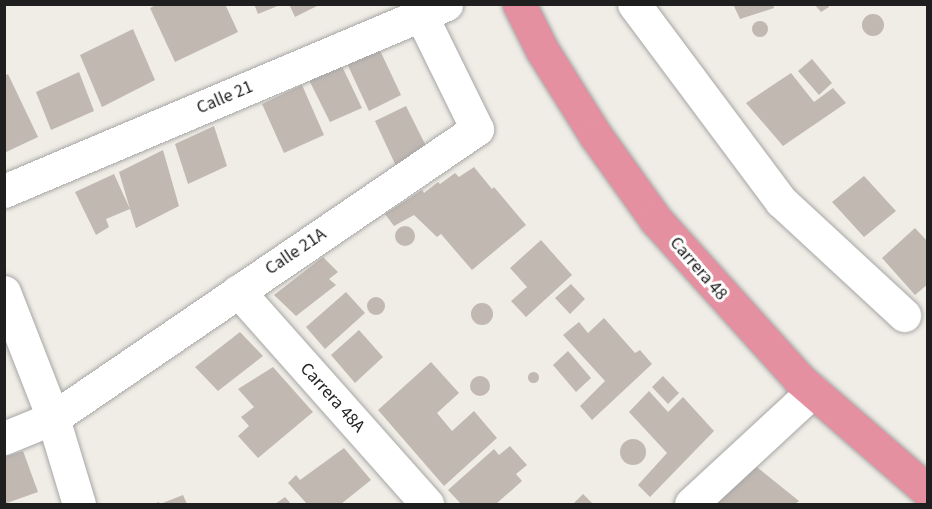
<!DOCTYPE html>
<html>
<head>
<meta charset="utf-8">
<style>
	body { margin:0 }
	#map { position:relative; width:932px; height:509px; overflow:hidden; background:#f0ede6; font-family:"Source Sans 3",sans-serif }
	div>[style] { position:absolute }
	.building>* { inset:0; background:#c1b8b2 }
	.round { border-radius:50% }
	.roads { filter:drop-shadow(0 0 2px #a6a6a6) drop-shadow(0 0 2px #a6a6a6) }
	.minor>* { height:33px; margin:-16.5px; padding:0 16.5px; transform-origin:16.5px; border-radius:16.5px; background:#fff }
	.highway>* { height:33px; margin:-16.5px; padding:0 16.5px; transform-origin:16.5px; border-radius:16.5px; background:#e590a0 }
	span { translate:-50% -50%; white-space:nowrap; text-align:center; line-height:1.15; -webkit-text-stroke:6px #fff; paint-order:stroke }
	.street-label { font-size:18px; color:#1f1f1f }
	.frame { position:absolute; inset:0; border:6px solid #1f1f1f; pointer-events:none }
</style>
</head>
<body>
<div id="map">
	<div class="building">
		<div style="clip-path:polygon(158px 4px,225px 4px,238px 32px,175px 62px,150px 8px)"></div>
		<div style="clip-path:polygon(254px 4px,280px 4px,280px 5px,258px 14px)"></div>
		<div style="clip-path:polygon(289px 4px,321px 4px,295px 17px)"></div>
		<div style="clip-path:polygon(733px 4px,773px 4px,774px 8px,740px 19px)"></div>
		<div style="clip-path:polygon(814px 4px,828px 4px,829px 7px,821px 12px)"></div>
		<div class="round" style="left:862px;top:14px;width:22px;height:22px"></div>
		<div class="round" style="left:752px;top:21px;width:16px;height:16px"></div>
		<div style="clip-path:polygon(133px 29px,155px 80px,102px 107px,80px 55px)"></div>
		<div style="clip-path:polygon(376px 42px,401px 95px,369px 111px,344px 57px)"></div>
		<div style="clip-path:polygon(812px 59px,832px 83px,819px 95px,798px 71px)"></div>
		<div style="clip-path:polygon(339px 60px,362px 108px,330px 122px,306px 74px)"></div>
		<div style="clip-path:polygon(79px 72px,94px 111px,51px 130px,36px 92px)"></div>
		<div style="clip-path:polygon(791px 73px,814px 102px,833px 88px,846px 103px,783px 146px,746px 103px)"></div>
		<div style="clip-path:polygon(8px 74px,38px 137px,4px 153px,4px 76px)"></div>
		<div style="clip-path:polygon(302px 85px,324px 135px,284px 153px,262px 104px)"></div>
		<div style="clip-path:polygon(406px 106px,428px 150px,396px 166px,375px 121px)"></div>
		<div style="clip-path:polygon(214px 126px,227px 166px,188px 184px,175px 144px)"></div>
		<div style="clip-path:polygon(163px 150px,179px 206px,136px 228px,130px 209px,106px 219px,109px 227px,96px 235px,75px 192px,114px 174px,130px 209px,119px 172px)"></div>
		<div style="clip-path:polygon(474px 167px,492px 189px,494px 187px,526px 225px,472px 270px,441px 234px,437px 237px,414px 215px,394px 226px,385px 214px,422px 190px,424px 193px,438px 182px,440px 184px,455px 173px,459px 177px)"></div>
		<div style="clip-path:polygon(864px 176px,896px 211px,864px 237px,832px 202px)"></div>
		<div class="round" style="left:395px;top:226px;width:20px;height:20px"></div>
		<div style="clip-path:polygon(915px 228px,928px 242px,928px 284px,915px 295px,882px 258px)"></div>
		<div style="clip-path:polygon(541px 240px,572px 275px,526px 317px,511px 301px,527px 287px,510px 268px)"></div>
		<div style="clip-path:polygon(323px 257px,338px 272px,329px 279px,336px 285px,296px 316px,274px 295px)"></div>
		<div style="clip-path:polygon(571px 284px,585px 299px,570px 314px,555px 298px)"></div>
		<div style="clip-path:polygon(346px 292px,365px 313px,325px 349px,306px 327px)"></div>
		<div class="round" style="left:367px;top:297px;width:18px;height:18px"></div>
		<div class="round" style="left:471px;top:303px;width:22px;height:22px"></div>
		<div style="clip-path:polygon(604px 318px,635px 353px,640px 350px,652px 364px,592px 420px,580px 406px,605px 381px,563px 335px,579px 322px,588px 333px)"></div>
		<div style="clip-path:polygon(359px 330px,383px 357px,355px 383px,331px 355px)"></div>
		<div style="clip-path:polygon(240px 332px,263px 356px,218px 391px,195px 367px)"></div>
		<div style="clip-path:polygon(568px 351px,591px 378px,576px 392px,553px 365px)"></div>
		<div style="clip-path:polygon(431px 362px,459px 393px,437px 413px,452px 431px,474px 411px,497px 438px,444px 486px,378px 410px)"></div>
		<div style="clip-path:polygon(273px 367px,313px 412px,258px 458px,238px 436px,249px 426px,241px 417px,254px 407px,238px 389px)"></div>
		<div class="round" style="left:527.5px;top:371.5px;width:11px;height:11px"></div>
		<div class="round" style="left:470px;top:376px;width:20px;height:20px"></div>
		<div style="clip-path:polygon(663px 376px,679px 393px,668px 404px,652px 387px)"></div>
		<div style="clip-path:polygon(649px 391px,668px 412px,683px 397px,714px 431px,650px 497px,638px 485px,667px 453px,629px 412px)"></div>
		<div class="round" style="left:620px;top:439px;width:26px;height:26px"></div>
		<div style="clip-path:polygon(510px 446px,527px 465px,516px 474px,522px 481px,496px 504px,461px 504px,448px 490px,494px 449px,499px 455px)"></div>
		<div style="clip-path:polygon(344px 448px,371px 480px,341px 504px,307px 504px,288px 483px,296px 475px,300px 480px)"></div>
		<div style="clip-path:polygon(23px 451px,38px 492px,4px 504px,4px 457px)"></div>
		<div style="clip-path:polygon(753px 464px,799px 501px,795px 504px,711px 504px)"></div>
		<div style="clip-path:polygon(583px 494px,593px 504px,573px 504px)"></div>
		<div style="clip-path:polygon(183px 495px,187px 504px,153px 504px,159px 502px,160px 504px)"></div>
		<div style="clip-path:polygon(285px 497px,291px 504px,275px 504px)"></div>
	</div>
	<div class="roads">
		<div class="minor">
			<div style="left:634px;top:4px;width:246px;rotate:53.3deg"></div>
			<div style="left:781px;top:201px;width:168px;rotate:42.8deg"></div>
			<div style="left:4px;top:191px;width:480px;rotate:-22.9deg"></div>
			<div style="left:238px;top:291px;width:285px;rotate:48.4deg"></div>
			<div style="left:4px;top:292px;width:135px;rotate:68.7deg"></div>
			<div style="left:53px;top:418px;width:90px;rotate:73.2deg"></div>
			<div style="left:4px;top:438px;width:53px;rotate:-22.2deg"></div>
			<div style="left:53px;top:418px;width:513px;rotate:-34.28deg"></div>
			<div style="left:477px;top:129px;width:127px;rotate:-116.2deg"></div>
			<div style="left:691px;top:504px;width:166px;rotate:-42.8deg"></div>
		</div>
		<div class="highway">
			<div style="left:519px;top:4px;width:51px;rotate:63.4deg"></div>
			<div style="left:542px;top:50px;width:102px;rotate:57.9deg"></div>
			<div style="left:596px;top:136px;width:103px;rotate:54.5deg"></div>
			<div style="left:656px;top:220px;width:214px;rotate:48deg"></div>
			<div style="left:799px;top:379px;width:171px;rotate:41deg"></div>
		</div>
	</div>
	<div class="street-label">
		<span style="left:225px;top:98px;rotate:-23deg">Calle 21</span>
		<span style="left:296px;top:252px;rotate:-34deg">Calle 21A</span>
		<span style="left:698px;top:269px;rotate:49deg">Carrera 48</span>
		<span style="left:332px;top:398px;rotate:48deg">Carrera 48A</span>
	</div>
	<div class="frame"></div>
</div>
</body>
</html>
